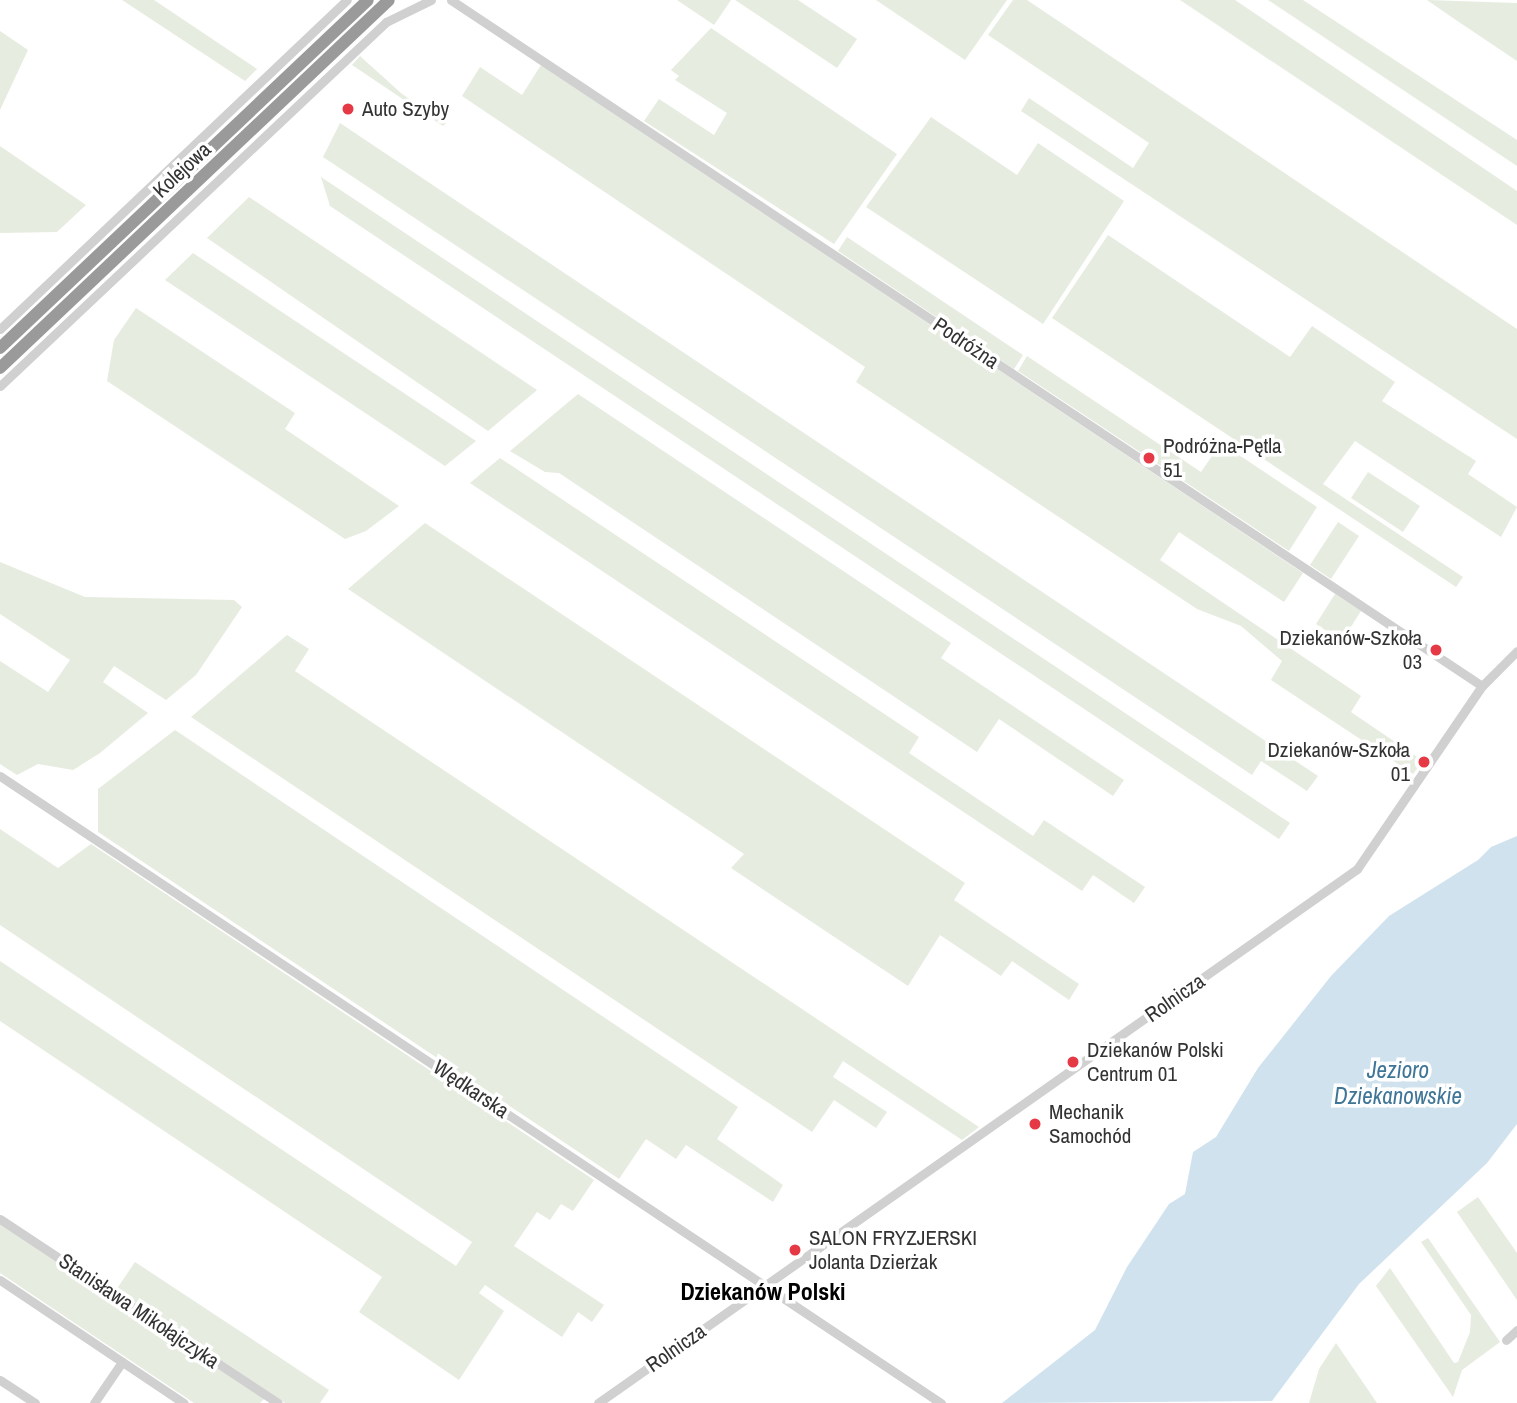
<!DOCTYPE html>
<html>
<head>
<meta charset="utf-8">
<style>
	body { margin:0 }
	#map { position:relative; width:1517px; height:1403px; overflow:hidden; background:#fff; font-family:"Archivo Narrow",sans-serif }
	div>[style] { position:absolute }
	.green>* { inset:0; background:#e6ecdf }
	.water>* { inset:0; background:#cfe2ee }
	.minor>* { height:9px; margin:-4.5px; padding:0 4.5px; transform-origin:4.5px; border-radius:4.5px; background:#d0d0d0 }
	.highway>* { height:12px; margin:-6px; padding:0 6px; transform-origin:6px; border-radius:6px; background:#9a9a9a }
	.dots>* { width:19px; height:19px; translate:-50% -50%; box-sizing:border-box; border:4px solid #fff; border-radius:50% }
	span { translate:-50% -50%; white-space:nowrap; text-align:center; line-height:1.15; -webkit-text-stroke:7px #fff; paint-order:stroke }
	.poi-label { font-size:21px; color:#333 }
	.left { translate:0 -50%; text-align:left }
	.right { translate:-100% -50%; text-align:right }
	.street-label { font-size:21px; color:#333 }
	.water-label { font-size:23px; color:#3f7597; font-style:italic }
	.quarter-label { font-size:24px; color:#000; font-weight:700 }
</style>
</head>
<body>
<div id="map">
	<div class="green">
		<div style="clip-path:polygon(122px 0,154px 0,257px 69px,245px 81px)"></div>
		<div style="clip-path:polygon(677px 0,731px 0,714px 25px)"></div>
		<div style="clip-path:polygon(735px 0,798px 0,857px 39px,837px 68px)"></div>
		<div style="clip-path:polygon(876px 0,1007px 0,965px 60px)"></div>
		<div style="clip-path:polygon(1013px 0,1027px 0,1517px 329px,1517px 439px,1021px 111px,1029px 98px,1133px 168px,1149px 143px,988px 35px)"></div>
		<div style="clip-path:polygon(1180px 0,1235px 0,1517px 191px,1517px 225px)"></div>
		<div style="clip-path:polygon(1268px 0,1303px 0,1517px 140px,1517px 166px)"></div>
		<div style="clip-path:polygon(1427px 0,1517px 3px,1517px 61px,1450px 16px)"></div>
		<div style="clip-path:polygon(711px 28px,897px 154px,834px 244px,644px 121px,659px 99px,714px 135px,727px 113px,675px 80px,679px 76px,671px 70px)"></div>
		<div style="clip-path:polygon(0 31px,28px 50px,0 110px)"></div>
		<div style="clip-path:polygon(360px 56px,402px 94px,446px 123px,443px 126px,352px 65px)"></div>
		<div style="clip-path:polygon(541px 65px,1303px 573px,1284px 602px,1179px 532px,1160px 560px,1361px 696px,1351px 712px,1423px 761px,1413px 774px,1271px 680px,1282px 661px,1241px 626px,1197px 609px,856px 382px,865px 367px,462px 96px,480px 67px,522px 95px)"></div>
		<div style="clip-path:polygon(931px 117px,1017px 175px,1038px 143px,1124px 201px,1043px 324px,866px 207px)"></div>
		<div style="clip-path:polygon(340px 123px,491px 224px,1318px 776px,1307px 791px,1261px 761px,1252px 775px,323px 157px)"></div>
		<div style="clip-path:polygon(0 146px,86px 205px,57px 232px,0 233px)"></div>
		<div style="clip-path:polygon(321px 177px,1290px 823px,1279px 839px,330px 206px)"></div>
		<div style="clip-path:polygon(249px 197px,537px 390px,488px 431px,207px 238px)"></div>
		<div style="clip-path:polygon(1108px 235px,1290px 357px,1312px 326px,1395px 382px,1382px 401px,1476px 461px,1468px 474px,1517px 507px,1501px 537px,1355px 441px,1323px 484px,1463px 577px,1456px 587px,1052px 318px)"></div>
		<div style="clip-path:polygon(847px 237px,1023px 355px,1014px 369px,838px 251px)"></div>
		<div style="clip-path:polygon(193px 253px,476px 441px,445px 466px,165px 280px)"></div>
		<div style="clip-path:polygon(136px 308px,295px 413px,285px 429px,399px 506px,366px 531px,345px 539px,107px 381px,114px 340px)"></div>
		<div style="clip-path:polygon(1027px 356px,1201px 472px,1221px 443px,1317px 507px,1289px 551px,1018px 371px)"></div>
		<div style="clip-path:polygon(578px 394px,951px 643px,941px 658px,1124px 780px,1113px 796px,999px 719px,977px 752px,559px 473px,545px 472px,510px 451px)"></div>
		<div style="clip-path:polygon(500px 458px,919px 737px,909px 753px,1033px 836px,1044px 820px,1145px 887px,1134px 903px,1093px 875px,1082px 891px,470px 483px)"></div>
		<div style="clip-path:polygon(1368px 472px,1420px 506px,1403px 532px,1351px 498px)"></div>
		<div style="clip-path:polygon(1338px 522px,1359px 536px,1331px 579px,1310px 565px)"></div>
		<div style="clip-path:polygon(425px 523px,965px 883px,954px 900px,1079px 984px,1069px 1000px,1012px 961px,1001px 976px,940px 935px,908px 986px,731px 868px,744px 854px,348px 589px)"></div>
		<div style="clip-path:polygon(0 562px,85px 597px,234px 600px,242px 607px,196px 675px,166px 700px,114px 666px,103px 682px,148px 713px,100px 753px,73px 770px,38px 764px,17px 775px,0 764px,0 661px,48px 692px,70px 660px,0 614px)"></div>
		<div style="clip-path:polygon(1335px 594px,1361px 611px,1342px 641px,1316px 624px)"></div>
		<div style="clip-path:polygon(287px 635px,309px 649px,295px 671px,979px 1127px,962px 1140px,843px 1061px,833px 1077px,887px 1112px,876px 1128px,834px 1100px,812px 1132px,191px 717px)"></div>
		<div style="clip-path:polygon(175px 730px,738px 1107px,717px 1139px,783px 1185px,773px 1202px,686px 1145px,676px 1159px,646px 1139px,619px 1179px,98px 832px,98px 789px)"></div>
		<div style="clip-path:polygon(0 829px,58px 868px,91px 844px,594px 1180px,573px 1211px,561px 1204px,550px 1220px,537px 1212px,514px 1246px,604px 1305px,592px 1322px,578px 1312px,562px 1337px,485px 1285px,479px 1293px,504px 1311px,459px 1380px,359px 1312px,382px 1277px,0 1021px,0 961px,456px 1266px,472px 1242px,0 925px)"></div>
		<div style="clip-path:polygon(1478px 1197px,1517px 1253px,1517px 1300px,1457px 1212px)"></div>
		<div style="clip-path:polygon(0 1222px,265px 1398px,260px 1403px,194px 1403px,0 1273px)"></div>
		<div style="clip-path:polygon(1428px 1238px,1500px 1342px,1462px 1370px,1453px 1397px,1376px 1286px,1390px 1268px,1454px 1363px,1458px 1362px,1470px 1332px,1471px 1315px,1421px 1242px)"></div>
		<div style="clip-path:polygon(135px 1262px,329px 1390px,320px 1403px,285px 1403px,116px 1290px)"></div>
		<div style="clip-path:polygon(1336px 1343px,1377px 1403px,1309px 1403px,1319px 1369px)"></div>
	</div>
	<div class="water">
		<div style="clip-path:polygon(1517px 836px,1517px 1124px,1487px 1163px,1359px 1284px,1272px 1401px,1002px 1403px,1095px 1330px,1127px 1267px,1169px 1204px,1185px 1194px,1193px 1152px,1216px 1137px,1258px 1068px,1331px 976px,1389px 916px,1478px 860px,1491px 847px)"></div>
	</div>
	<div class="minor">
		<div style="left:451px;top:0;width:1238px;rotate:33.64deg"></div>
		<div style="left:0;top:329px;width:478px;rotate:-43.5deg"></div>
		<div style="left:0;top:386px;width:531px;rotate:-43.32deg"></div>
		<div style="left:386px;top:22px;width:50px;rotate:-26.1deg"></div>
		<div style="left:0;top:776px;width:1131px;rotate:33.68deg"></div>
		<div style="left:0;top:1219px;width:333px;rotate:33.5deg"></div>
		<div style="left:0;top:1280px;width:221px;rotate:33.8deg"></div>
		<div style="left:1506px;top:1340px;width:15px;rotate:-42deg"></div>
		<div style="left:0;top:1380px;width:42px;rotate:33.3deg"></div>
		<div style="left:94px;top:1403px;width:50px;rotate:-55.7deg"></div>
		<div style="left:598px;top:1403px;width:928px;rotate:-35.13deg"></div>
		<div style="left:1357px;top:869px;width:222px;rotate:-55.7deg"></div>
		<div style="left:1482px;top:686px;width:49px;rotate:-45deg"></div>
	</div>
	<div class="highway">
		<div style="left:0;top:348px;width:506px;rotate:-43.4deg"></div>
		<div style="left:0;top:368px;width:535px;rotate:-43.41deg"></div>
	</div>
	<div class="dots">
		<div style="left:348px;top:109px;background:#e63946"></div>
		<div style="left:1149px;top:458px;background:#e63946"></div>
		<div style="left:1436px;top:650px;background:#e63946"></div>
		<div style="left:1424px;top:762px;background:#e63946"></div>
		<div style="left:1073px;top:1062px;background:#e63946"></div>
		<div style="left:1035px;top:1124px;background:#e63946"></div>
		<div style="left:795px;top:1250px;background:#e63946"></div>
	</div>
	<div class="poi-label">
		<span class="left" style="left:362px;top:109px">Auto Szyby</span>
		<span class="left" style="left:1163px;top:458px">Podróżna-Pętla<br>51</span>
		<span class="right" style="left:1422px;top:650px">Dziekanów-Szkoła<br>03</span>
		<span class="right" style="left:1410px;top:762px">Dziekanów-Szkoła<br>01</span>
		<span class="left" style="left:1087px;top:1062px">Dziekanów Polski<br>Centrum 01</span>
		<span class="left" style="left:1049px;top:1124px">Mechanik<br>Samochód</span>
		<span class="left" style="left:809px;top:1250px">SALON FRYZJERSKI<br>Jolanta Dzierżak</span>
	</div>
	<div class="street-label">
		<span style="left:182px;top:170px;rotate:-43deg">Kolejowa</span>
		<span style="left:966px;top:343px;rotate:34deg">Podróżna</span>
		<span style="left:1175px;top:998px;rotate:-35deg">Rolnicza</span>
		<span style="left:471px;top:1089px;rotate:34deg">Wędkarska</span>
		<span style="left:139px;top:1311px;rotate:34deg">Stanisława Mikołajczyka</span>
		<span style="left:676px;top:1348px;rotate:-35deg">Rolnicza</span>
	</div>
	<div class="water-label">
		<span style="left:1398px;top:1083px">Jezioro<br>Dziekanowskie</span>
	</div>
	<div class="quarter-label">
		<span style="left:763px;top:1292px">Dziekanów Polski</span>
	</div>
</div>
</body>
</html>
